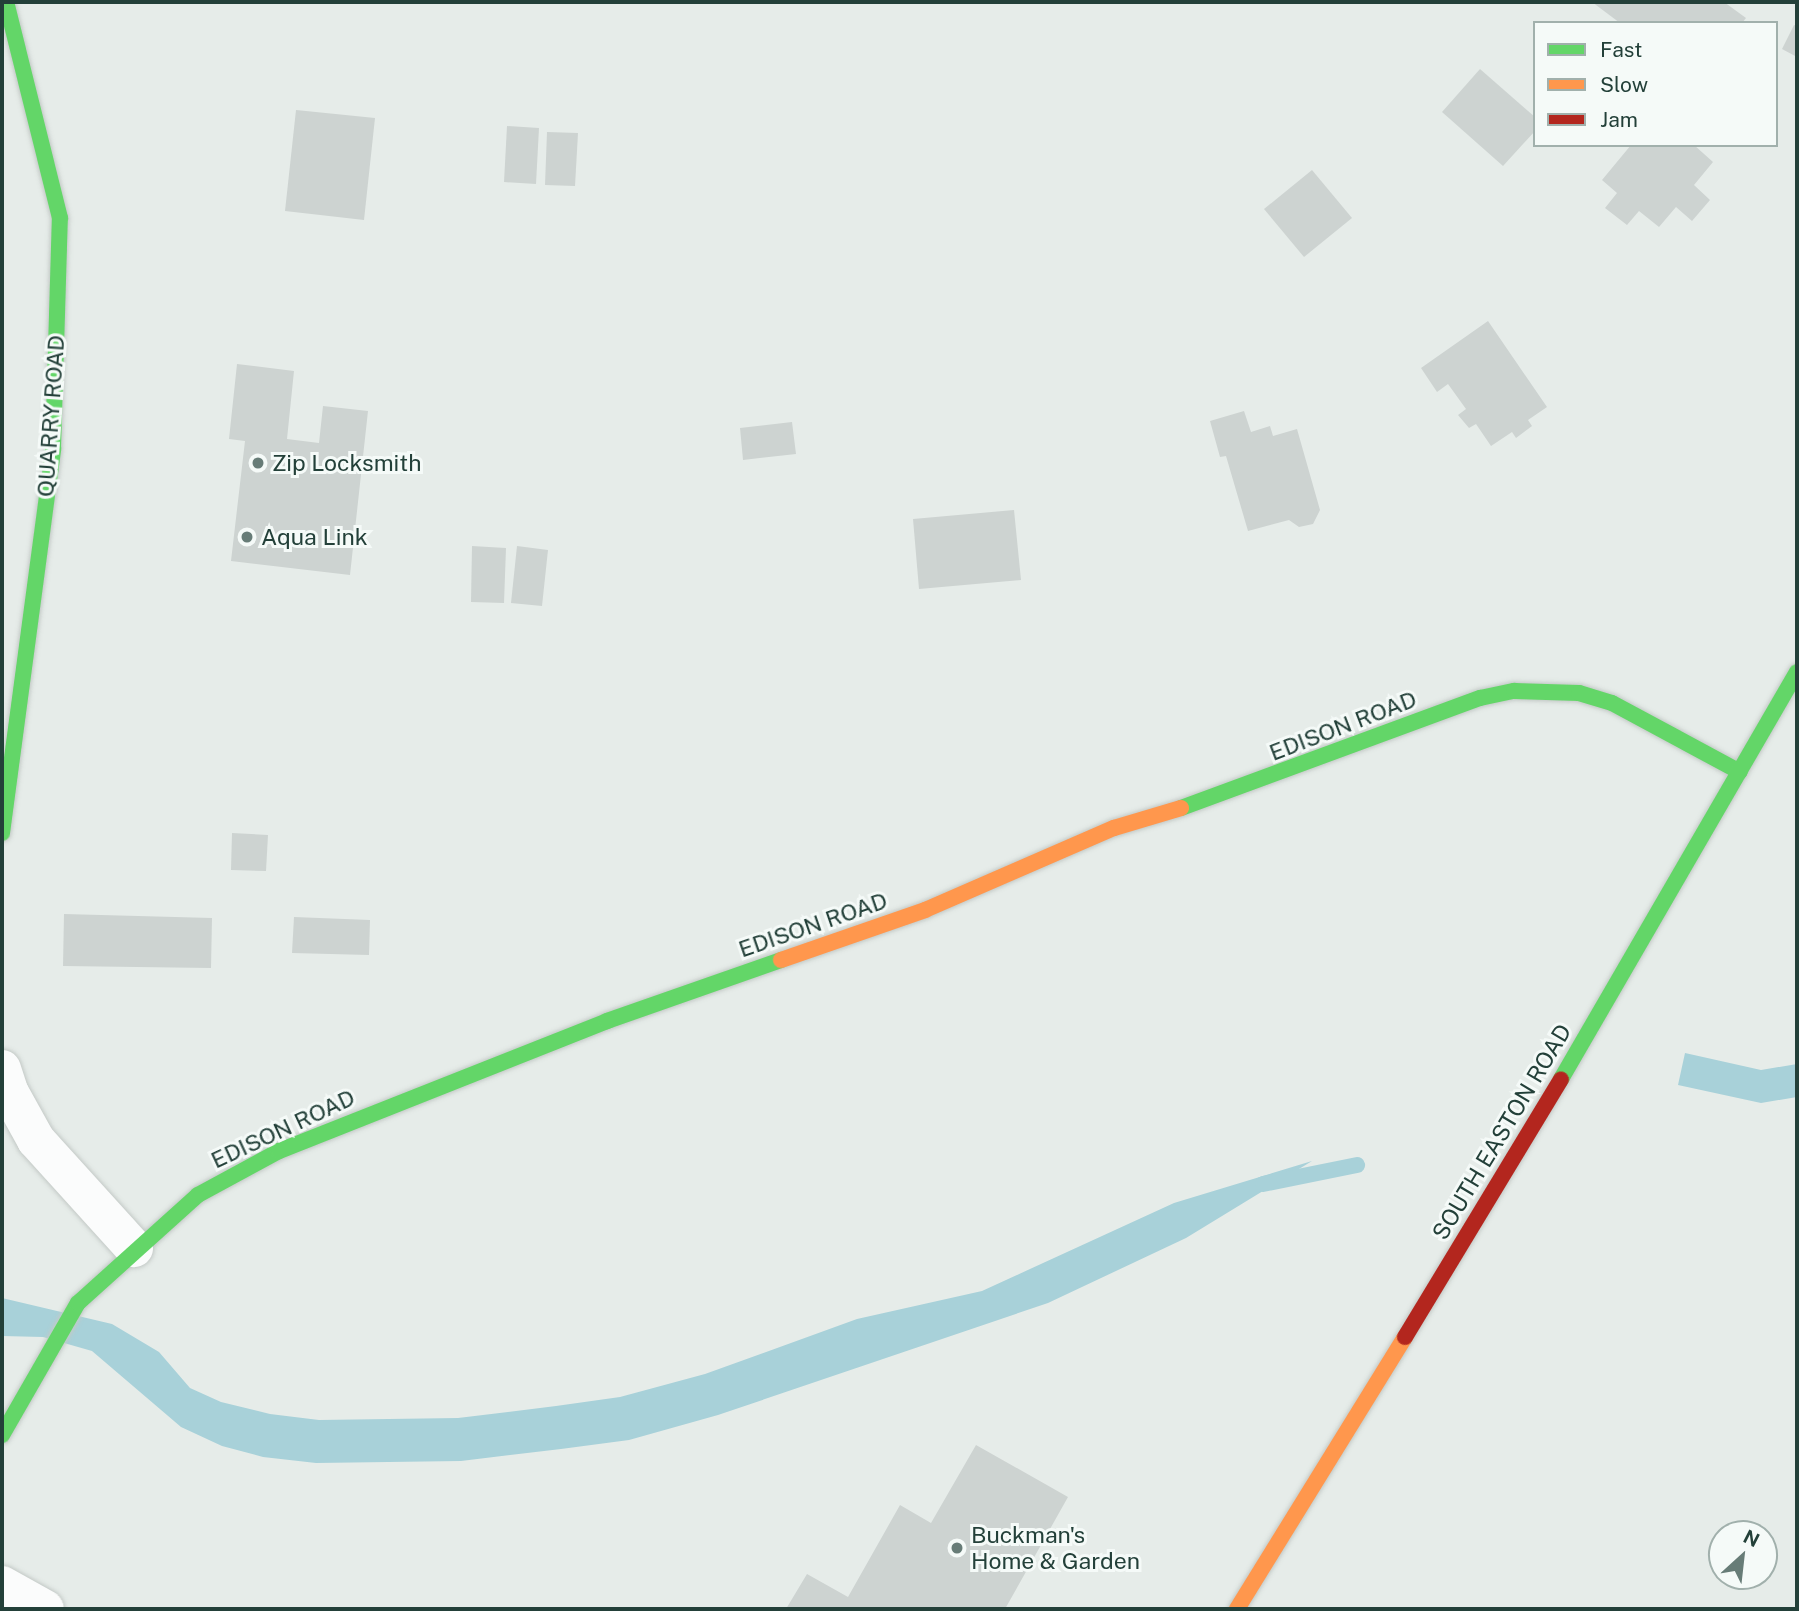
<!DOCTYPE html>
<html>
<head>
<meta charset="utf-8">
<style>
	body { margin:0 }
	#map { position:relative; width:1799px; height:1611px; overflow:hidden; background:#e6ece9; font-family:"Public Sans",sans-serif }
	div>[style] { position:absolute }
	.water>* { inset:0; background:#a8d1d9 }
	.stream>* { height:16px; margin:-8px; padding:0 8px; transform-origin:8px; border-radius:8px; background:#a8d1d9 }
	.building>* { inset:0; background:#cdd3d1 }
	.roads { filter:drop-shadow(0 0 2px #c3c9c6) drop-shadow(0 0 2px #c3c9c6) }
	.street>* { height:38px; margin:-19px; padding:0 19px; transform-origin:19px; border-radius:19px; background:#fbfcfc }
	.fast>* { height:16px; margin:-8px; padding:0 8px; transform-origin:8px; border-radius:8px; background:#63d668 }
	.slow>* { height:16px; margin:-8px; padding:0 8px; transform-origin:8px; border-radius:8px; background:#ff974d }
	.jam>* { height:16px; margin:-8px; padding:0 8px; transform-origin:8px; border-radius:8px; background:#b3261e }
	.dots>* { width:19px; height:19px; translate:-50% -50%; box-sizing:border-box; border:4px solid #f5faf8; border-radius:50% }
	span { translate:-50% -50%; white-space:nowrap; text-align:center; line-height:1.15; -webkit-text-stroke:6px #f5faf8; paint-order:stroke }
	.street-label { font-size:23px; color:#234039 }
	.poi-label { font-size:23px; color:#234039 }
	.left { translate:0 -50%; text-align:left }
	.frame { position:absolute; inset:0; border:4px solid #234039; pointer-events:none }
	.legend { position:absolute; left:1533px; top:21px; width:245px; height:126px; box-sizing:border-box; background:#f5faf8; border:2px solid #a1b0ac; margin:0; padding:9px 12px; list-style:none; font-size:21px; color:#234039 }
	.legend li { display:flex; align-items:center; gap:14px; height:35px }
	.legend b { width:35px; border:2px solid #a1b0ac }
	.north { position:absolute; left:1708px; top:1520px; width:70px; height:70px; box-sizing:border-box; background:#f5faf8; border:2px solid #a1b0ac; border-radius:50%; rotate:27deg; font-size:19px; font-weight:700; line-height:28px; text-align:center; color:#234039 }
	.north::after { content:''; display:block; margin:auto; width:24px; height:32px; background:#677c77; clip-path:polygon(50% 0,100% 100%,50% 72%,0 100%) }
</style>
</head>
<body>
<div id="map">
	<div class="water">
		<div style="clip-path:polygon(1685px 1053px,1761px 1070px,1797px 1064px,1797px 1097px,1761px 1103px,1678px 1085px)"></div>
		<div style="clip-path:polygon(1312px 1161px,1186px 1238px,1048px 1303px,718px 1415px,629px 1440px,561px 1449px,461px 1461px,316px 1463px,263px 1457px,222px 1446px,181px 1427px,92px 1351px,43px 1337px,2px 1336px,2px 1298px,112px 1324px,159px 1352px,190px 1388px,221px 1402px,270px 1414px,319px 1420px,458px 1418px,556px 1406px,620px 1397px,705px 1374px,857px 1319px,982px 1291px,1174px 1203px)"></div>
	</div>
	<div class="stream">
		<div style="left:1263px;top:1184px;width:96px;rotate:-11.4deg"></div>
	</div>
	<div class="building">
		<div style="clip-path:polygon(1592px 2px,1724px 2px,1746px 18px,1742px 23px,1620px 23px)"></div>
		<div style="clip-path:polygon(1794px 25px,1797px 26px,1797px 57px,1782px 49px)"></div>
		<div style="clip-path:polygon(1480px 69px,1535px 117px,1535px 131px,1503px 166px,1442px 112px)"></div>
		<div style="clip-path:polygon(296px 110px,375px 118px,364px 220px,285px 211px)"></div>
		<div style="clip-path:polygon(507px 126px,539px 128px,536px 184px,504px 182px)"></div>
		<div style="clip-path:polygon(547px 132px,578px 133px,575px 186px,545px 185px)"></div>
		<div style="clip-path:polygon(1631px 145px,1694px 145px,1713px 162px,1694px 185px,1710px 200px,1692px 221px,1676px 207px,1659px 227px,1639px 211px,1627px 225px,1605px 208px,1617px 193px,1602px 180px)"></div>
		<div style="clip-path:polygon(1312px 170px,1352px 218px,1304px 257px,1264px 209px)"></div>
		<div style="clip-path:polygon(1488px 321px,1547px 407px,1528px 420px,1532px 426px,1516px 438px,1512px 432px,1491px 446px,1476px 424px,1469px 428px,1458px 415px,1466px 409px,1448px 384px,1437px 392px,1421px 368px)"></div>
		<div style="clip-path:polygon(237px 364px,294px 371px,287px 439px,319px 443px,323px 406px,368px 411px,350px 575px,231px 561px,245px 441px,229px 439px)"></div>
		<div style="clip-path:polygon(1244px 411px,1251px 432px,1270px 426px,1273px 436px,1297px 429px,1320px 510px,1313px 524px,1299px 527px,1289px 520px,1248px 531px,1226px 456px,1220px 457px,1210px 421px)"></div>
		<div style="clip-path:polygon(792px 422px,796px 454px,743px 460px,740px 428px)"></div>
		<div style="clip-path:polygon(1014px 510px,1021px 580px,919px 589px,913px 519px)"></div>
		<div style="clip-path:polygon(472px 546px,506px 548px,504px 603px,471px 602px)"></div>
		<div style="clip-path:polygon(517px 546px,548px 550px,542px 606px,511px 603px)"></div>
		<div style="clip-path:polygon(232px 833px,268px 835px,266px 871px,231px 870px)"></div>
		<div style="clip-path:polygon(64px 914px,212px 918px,211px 968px,63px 966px)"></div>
		<div style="clip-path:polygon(294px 917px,370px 920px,369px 955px,292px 953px)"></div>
		<div style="clip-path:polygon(976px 1445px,1068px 1497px,1005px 1609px,786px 1609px,807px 1574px,848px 1597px,900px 1505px,931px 1523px)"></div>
	</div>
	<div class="roads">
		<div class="street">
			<div style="left:2px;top:1069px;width:25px;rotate:72deg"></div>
			<div style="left:10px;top:1093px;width:54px;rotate:61deg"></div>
			<div style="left:36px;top:1140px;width:146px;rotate:47.8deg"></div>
			<div style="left:2px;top:1585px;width:49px;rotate:29.2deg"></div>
		</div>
		<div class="fast">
			<div style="left:1181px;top:808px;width:319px;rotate:-20.2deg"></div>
			<div style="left:1480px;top:698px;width:35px;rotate:-12deg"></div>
			<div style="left:1514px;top:691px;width:65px;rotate:1.8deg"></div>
			<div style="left:1579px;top:693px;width:34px;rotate:17deg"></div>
			<div style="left:1612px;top:703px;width:145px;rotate:28.3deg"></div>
			<div style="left:2px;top:833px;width:387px;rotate:-82.4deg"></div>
			<div style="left:53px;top:449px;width:231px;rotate:-88.3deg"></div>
			<div style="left:60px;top:218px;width:223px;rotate:-104deg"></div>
			<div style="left:1561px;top:1079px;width:470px;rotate:-59.9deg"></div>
			<div style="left:2px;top:1435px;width:152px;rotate:-60.1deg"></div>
			<div style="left:78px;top:1303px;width:161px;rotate:-42deg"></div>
			<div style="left:198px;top:1195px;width:92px;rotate:-28.5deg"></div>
			<div style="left:279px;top:1151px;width:353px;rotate:-21.6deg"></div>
			<div style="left:607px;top:1021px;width:184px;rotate:-19.3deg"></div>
		</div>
		<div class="slow">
			<div style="left:781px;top:960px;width:152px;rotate:-19.1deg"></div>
			<div style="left:925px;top:910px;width:206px;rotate:-23.5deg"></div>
			<div style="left:1114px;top:828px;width:70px;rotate:-16.6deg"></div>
			<div style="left:1237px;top:1609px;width:320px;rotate:-58.3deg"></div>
		</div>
		<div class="jam">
			<div style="left:1405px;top:1337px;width:301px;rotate:-58.8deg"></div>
		</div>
	</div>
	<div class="dots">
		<div style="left:258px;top:463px;background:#677c77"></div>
		<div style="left:247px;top:537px;background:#677c77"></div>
		<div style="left:957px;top:1548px;background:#677c77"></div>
	</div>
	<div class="street-label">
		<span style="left:51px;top:416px;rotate:-86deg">QUARRY ROAD</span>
		<span style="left:1343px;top:726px;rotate:-21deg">EDISON ROAD</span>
		<span style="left:813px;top:925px;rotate:-19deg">EDISON ROAD</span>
		<span style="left:283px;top:1129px;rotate:-25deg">EDISON ROAD</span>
		<span style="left:1502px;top:1132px;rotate:-59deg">SOUTH EASTON ROAD</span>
	</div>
	<div class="poi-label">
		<span class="left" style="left:272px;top:463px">Zip Locksmith</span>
		<span class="left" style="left:261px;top:537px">Aqua Link</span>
		<span class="left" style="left:971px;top:1548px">Buckman's<br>Home &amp; Garden</span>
	</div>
	<div class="frame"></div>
	<ul class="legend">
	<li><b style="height:9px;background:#63d668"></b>Fast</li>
	<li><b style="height:9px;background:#ff974d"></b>Slow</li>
	<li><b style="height:9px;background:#b3261e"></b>Jam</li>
	</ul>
	<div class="north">N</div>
</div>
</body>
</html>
